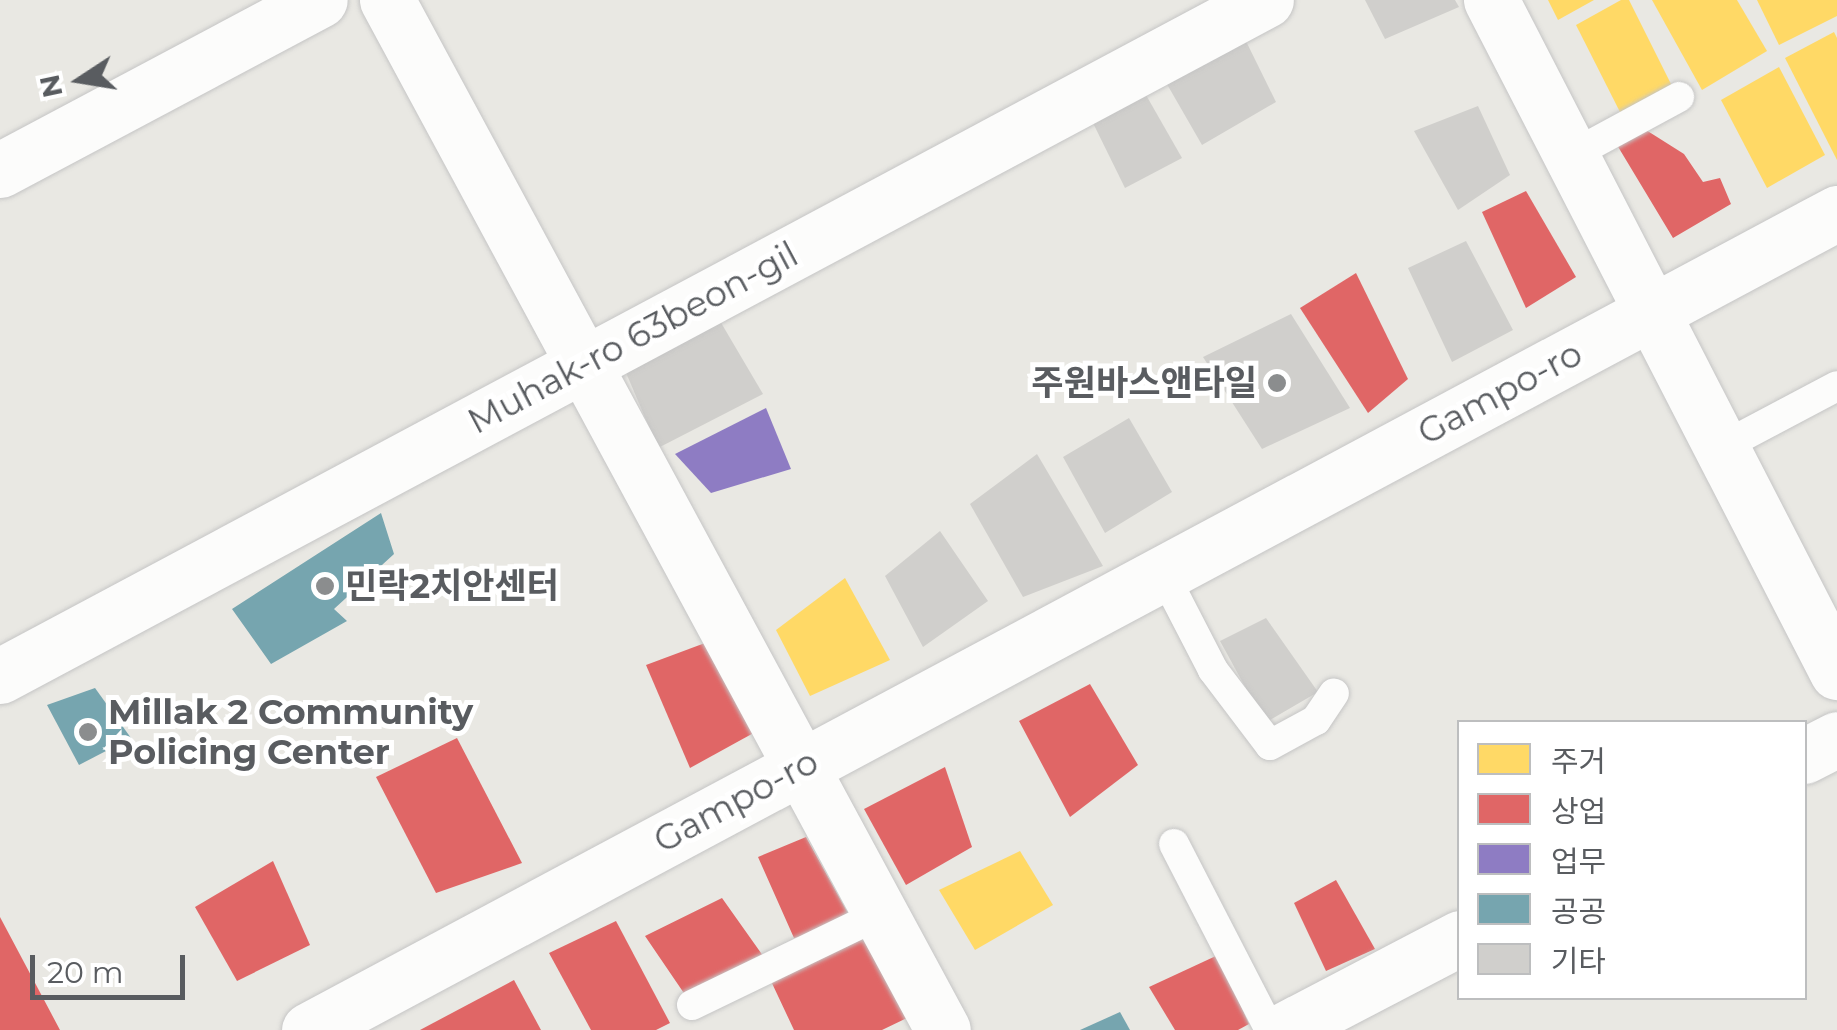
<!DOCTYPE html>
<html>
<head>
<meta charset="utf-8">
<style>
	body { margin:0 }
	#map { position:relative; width:1837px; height:1030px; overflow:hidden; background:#e9e8e3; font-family:Montserrat,"Noto Sans KR",sans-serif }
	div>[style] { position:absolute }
	.homes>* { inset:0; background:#ffd966 }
	.shops>* { inset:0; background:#e06666 }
	.offices>* { inset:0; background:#8e7cc3 }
	.public>* { inset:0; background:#76a5af }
	.building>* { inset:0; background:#d0cfcc }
	.roads { filter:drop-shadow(0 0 2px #c5c5c5) drop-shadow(0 0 2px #c5c5c5) }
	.service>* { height:30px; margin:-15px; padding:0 15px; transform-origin:15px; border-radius:15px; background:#fcfcfb }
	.minor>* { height:55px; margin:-27.5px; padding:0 27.5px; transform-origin:27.5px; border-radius:27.5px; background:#fcfcfb }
	.tertiary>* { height:55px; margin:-27.5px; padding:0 27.5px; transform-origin:27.5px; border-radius:27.5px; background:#fcfcfb }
	.dots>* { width:28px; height:28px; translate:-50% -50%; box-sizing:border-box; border:5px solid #fff; border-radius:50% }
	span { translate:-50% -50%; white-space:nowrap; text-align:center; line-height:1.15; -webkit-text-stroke:10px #fff; paint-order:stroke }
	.street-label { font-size:35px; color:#595c60 }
	.poi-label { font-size:35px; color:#595c60; font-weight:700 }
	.right { translate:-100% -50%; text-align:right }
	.left { translate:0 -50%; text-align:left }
	.legend { position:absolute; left:1457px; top:720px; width:350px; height:280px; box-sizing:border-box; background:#fff; border:2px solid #bdbebf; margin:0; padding:12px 18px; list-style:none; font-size:30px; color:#595c60 }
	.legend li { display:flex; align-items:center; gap:20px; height:50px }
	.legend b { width:50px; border:2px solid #bdbebf }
	.north { position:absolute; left:30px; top:30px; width:100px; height:100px; -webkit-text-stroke:8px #fff; paint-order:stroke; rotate:258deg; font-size:28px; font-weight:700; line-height:40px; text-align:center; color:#595c60 }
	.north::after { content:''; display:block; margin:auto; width:35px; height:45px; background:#595c60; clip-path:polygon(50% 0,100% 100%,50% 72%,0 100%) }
	.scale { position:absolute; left:30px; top:955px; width:155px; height:45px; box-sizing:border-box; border:5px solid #595c60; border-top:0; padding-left:12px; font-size:30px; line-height:35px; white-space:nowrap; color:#595c60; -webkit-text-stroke:8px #fff; paint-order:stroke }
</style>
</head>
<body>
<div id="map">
	<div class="homes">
		<div style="clip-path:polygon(1548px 0,1594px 0,1558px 20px)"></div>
		<div style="clip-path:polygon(1621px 0,1629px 0,1672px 86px,1621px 114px,1576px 25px)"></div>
		<div style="clip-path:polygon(1652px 0,1737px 0,1767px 51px,1702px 90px)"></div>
		<div style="clip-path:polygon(1757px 0,1837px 0,1837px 16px,1779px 45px)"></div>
		<div style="clip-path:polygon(1834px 32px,1837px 38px,1837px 160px,1785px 58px)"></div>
		<div style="clip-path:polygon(1779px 67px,1825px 155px,1767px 188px,1721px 100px)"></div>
		<div style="clip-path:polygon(845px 578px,890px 660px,810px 696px,776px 630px)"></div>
		<div style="clip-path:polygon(1020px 851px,1053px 905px,975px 950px,939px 890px)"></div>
	</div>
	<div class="shops">
		<div style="clip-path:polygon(1646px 130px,1684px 154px,1703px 182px,1720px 178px,1731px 204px,1673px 238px,1617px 145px)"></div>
		<div style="clip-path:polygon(1526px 191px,1576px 277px,1526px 308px,1482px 212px)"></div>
		<div style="clip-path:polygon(1356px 273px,1408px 379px,1368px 413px,1300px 308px)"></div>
		<div style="clip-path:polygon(705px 643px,759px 730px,690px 768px,646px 665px)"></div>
		<div style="clip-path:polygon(1090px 684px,1138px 765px,1070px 817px,1019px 721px)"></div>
		<div style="clip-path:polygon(457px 738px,522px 863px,436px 893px,376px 777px)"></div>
		<div style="clip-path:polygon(945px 767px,972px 847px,906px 885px,864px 809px)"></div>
		<div style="clip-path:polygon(806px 837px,855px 926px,909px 1017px,882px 1030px,794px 1030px,770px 979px,692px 1005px,645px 936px,722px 898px,771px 967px,854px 927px,794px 938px,758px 857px)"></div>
		<div style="clip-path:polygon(273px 861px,310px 945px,237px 981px,195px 907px)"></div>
		<div style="clip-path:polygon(1336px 880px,1375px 949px,1326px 971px,1294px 903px)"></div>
		<div style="clip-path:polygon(0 917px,60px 1030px,0 1030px)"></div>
		<div style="clip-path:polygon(616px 921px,670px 1023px,656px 1030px,591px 1030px,549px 953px)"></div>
		<div style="clip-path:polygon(1218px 955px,1249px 1024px,1238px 1030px,1175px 1030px,1149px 987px)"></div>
		<div style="clip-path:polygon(514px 980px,541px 1030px,420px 1030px)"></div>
	</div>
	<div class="offices">
		<div style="clip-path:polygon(766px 408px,791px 469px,711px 493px,675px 454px)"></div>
	</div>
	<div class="public">
		<div style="clip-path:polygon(381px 513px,394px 554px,334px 609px,347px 621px,271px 664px,232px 609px)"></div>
		<div style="clip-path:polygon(95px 688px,131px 738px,79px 765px,47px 705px)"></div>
		<div style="clip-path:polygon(1120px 1012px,1130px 1030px,1080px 1030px)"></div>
	</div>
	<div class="building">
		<div style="clip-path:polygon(1365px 0,1455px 0,1459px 7px,1385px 39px)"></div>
		<div style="clip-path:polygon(1241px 31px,1276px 102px,1202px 145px,1164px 79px)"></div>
		<div style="clip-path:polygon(1142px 88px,1182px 158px,1125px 188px,1093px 123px)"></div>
		<div style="clip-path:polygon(1478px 106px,1510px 175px,1458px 210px,1414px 131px)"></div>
		<div style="clip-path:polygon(1466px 241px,1513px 330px,1452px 362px,1408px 268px)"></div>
		<div style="clip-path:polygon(1291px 314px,1350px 408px,1262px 449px,1203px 357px)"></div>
		<div style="clip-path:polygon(720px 321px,763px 394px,658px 448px,624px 368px)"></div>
		<div style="clip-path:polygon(1129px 418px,1172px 492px,1105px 533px,1063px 457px)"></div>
		<div style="clip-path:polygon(1037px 454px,1103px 566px,1023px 597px,970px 504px)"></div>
		<div style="clip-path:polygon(940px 531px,988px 601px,923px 647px,885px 576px)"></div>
		<div style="clip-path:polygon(1266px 618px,1318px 692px,1265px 723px,1220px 641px)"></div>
	</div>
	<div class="roads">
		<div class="service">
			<div style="left:1570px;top:156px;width:124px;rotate:-28.4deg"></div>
			<div style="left:1720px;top:448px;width:132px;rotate:-27.9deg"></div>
			<div style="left:1163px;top:573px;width:109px;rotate:62.7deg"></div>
			<div style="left:1213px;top:670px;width:94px;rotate:52.8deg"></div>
			<div style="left:1270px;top:745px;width:52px;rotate:-28.5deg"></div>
			<div style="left:1316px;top:720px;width:32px;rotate:-56deg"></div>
			<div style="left:1174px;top:844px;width:209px;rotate:62.7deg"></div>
			<div style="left:692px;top:1005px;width:213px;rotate:-25.8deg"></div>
		</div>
		<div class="minor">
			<div style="left:387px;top:0;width:1170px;rotate:61.64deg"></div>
			<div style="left:1491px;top:0;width:756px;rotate:62.76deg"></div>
			<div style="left:0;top:170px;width:362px;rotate:-28deg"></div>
			<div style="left:0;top:676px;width:1435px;rotate:-28.1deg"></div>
			<div style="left:1804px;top:756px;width:37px;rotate:-27deg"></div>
			<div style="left:1284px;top:1030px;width:199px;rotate:-27.6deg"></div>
		</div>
		<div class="tertiary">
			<div style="left:309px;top:1030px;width:1733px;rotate:-28.13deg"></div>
		</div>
	</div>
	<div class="dots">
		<div style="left:1277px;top:383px;background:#8b8d8e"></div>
		<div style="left:325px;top:586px;background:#8b8d8e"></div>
		<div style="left:88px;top:732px;background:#8b8d8e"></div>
	</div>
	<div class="street-label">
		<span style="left:633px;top:338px;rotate:-28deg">Muhak-ro 63beon-gil</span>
		<span style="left:1500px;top:393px;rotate:-28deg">Gampo-ro</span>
		<span style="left:736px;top:801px;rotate:-28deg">Gampo-ro</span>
	</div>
	<div class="poi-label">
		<span class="right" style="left:1257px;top:383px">주원바스앤타일</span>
		<span class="left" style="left:345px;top:586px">민락2치안센터</span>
		<span class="left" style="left:108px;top:732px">Millak 2 Community<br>Policing Center</span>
	</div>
	<ul class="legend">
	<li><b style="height:28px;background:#ffd966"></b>주거</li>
	<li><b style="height:28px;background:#e06666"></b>상업</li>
	<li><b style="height:28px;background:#8e7cc3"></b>업무</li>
	<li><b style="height:28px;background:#76a5af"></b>공공</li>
	<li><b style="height:28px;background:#d0cfcc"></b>기타</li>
	</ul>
	<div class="north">N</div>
	<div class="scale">20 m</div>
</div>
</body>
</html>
